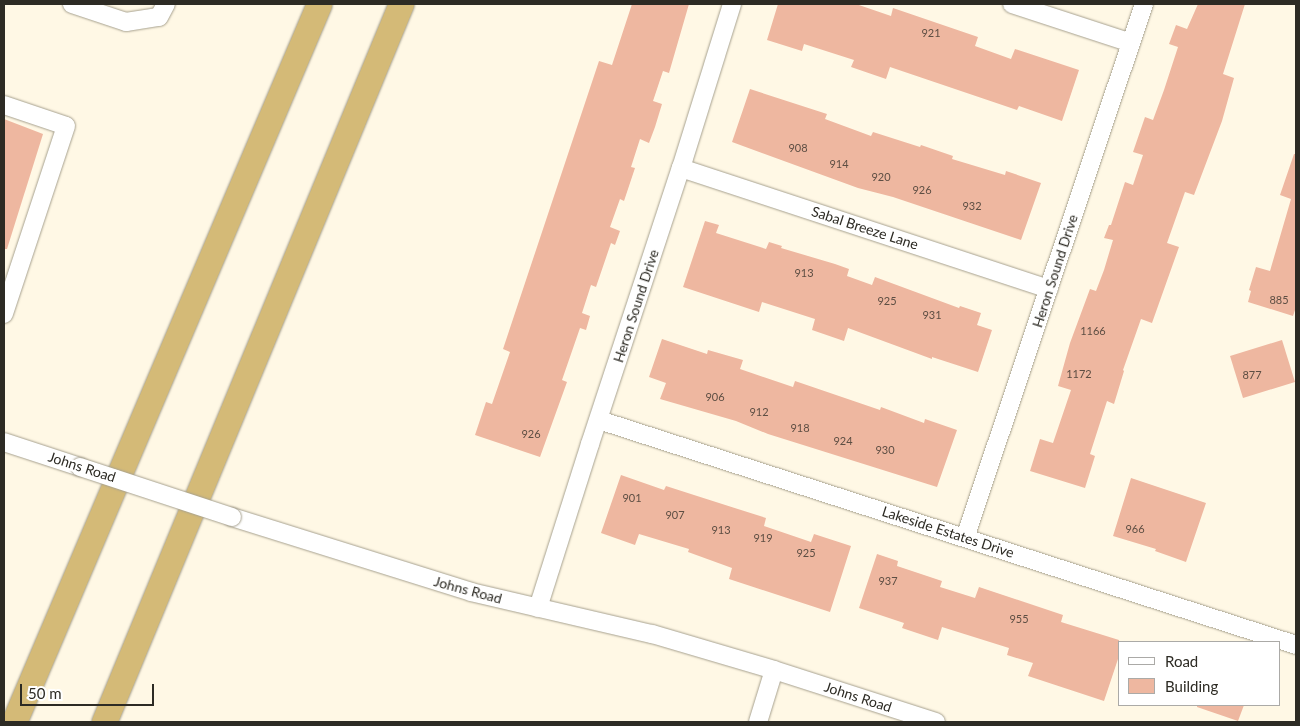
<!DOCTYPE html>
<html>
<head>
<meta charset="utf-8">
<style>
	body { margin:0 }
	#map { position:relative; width:1300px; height:726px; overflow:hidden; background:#fff8e5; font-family:Lato,sans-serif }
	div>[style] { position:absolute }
	.building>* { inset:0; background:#eeb7a0 }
	.roads { filter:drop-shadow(0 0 1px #a7a18f) drop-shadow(0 0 1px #a7a18f) }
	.minor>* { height:18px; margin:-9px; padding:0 9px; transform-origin:9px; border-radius:9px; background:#fff }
	.highway>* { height:25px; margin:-12.5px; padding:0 12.5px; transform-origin:12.5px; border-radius:12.5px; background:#d4ba77 }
	.bridges { filter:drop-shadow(0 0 1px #a7a18f) drop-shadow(0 0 1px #a7a18f) }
	.minor-bridge>* { height:18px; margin:-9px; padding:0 9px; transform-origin:9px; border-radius:9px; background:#fff }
	span { translate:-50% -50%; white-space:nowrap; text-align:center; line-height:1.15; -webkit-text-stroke:4.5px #fff; paint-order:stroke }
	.number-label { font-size:11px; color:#5d4e43 }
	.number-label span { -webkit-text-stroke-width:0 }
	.street-label { font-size:14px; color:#2d2b24 }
	.frame { position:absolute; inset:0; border:5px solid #2d2b24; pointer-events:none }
	.legend { position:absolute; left:1118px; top:641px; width:162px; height:65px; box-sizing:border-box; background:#fff; border:1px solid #abaaa7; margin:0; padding:6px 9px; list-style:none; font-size:15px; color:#2d2b24 }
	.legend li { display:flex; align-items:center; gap:10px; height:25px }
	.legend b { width:25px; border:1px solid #abaaa7 }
	.scale { position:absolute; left:20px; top:684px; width:134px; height:22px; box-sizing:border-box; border:2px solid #2d2b24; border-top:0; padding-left:6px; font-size:15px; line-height:18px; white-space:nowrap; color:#2d2b24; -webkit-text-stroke:4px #fff; paint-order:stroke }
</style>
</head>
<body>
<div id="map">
	<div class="building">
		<div style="clip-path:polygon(632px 4px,689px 4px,669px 73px,663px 71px,653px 101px,662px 104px,655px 127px,649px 143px,640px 139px,631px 167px,635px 168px,624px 201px,620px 199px,610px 227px,620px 231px,615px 245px,611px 243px,596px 287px,591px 285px,582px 313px,590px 316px,586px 330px,580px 328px,562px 380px,567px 382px,540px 457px,475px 435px,486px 402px,492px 404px,510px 352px,503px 349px,599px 61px,612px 65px)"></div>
		<div style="clip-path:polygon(778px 4px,856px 4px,891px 16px,893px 8px,978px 37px,975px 46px,1011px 59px,1015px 49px,1079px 70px,1062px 121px,1019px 106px,1017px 110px,890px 67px,886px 79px,851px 67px,854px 60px,804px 44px,802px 51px,767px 40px)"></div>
		<div style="clip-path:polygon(1198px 4px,1245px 4px,1223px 74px,1234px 78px,1222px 121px,1194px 195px,1185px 192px,1167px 243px,1179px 247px,1152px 323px,1141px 319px,1123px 370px,1124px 371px,1114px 404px,1107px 401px,1090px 454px,1095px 456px,1085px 488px,1030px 471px,1040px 439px,1053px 443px,1071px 390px,1058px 386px,1070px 343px,1090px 289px,1096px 291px,1104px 270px,1113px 240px,1104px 238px,1109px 225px,1111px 225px,1125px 182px,1133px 185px,1143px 155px,1133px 152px,1145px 117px,1153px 120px,1164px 90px,1178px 47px,1169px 44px,1176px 25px,1187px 29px)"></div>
		<div style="clip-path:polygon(750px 89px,827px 114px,825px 119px,871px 136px,873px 132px,920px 147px,921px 145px,953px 156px,952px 159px,1005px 175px,1006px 171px,1041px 183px,1021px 240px,893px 197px,858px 188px,732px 142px)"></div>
		<div style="clip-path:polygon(4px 119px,43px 134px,7px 249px,4px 249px)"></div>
		<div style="clip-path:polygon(1294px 154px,1296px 154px,1296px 307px,1293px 316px,1248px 302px,1251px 291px,1249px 290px,1256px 267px,1270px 271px,1291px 199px,1280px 195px)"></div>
		<div style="clip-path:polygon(705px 221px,719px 225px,716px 233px,766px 249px,769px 242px,782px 246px,781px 248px,835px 264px,849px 269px,847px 276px,872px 285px,875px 277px,959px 308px,960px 306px,981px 313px,977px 325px,992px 330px,978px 372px,932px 357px,932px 359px,848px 328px,844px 341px,812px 330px,815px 319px,762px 302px,759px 312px,683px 287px)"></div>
		<div style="clip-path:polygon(662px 339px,707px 354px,708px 350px,743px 360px,740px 369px,793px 387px,795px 381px,880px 410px,881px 407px,924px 423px,925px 419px,957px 430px,937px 487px,768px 434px,736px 421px,660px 399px,666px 383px,649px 377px)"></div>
		<div style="clip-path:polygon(1282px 340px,1295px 382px,1243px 398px,1230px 356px)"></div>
		<div style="clip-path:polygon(621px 475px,664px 490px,666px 486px,694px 495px,766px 518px,764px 526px,811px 542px,814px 534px,851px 546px,830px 612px,729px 579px,732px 568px,688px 552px,689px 549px,639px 534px,635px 545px,601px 533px)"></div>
		<div style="clip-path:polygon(1131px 478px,1206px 503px,1186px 562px,1155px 551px,1156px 549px,1113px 536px)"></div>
		<div style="clip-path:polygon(877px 554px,898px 561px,897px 566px,942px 581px,940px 587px,975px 598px,979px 587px,1063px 615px,1061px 622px,1119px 640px,1119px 656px,1104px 701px,1028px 676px,1033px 663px,1007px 655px,1009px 648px,942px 627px,938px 640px,902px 628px,904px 623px,859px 608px)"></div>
		<div style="clip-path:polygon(1197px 705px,1244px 705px,1238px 721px,1197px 707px)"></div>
	</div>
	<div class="roads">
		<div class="minor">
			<div style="left:72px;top:4px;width:57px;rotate:18.4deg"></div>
			<div style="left:126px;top:22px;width:33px;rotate:-9deg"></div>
			<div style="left:159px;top:17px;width:15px;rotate:-62deg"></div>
			<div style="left:1012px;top:4px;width:125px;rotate:18.1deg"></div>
			<div style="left:4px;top:105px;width:65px;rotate:18.7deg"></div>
			<div style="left:66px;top:126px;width:198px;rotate:108.3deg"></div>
			<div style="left:681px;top:168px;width:387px;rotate:18.2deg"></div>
			<div style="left:599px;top:420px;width:732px;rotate:17.89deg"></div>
			<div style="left:4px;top:442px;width:80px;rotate:18.2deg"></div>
			<div style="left:232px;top:517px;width:250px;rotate:17.4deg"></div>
			<div style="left:471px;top:592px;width:186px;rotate:13.1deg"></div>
			<div style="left:652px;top:634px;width:127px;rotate:16.4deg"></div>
			<div style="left:774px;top:670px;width:170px;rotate:17.8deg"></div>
			<div style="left:965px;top:538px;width:563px;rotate:-71.47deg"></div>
			<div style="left:538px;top:608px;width:172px;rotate:-72.4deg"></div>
			<div style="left:590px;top:444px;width:291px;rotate:-71.8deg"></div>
			<div style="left:681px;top:168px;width:172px;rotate:-72.7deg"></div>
			<div style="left:758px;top:722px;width:54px;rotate:-72.9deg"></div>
		</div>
		<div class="highway">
			<div style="left:14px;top:722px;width:780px;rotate:-66.98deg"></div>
			<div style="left:104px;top:722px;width:777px;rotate:-67.53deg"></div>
		</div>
	</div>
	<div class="bridges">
		<div class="minor-bridge">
			<div style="left:80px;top:467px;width:160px;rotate:18.2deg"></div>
		</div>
	</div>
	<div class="number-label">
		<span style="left:931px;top:33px">921</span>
		<span style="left:798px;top:148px">908</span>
		<span style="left:839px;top:164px">914</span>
		<span style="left:881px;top:177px">920</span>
		<span style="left:922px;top:190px">926</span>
		<span style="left:972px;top:206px">932</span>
		<span style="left:804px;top:273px">913</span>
		<span style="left:1279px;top:300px">885</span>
		<span style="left:887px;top:301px">925</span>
		<span style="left:932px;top:315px">931</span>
		<span style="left:1093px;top:331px">1166</span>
		<span style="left:1079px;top:374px">1172</span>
		<span style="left:1252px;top:375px">877</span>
		<span style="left:715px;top:397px">906</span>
		<span style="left:759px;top:412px">912</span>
		<span style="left:800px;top:428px">918</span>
		<span style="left:531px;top:434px">926</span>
		<span style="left:843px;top:441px">924</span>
		<span style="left:885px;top:450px">930</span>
		<span style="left:632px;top:498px">901</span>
		<span style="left:675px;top:515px">907</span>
		<span style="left:1135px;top:529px">966</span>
		<span style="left:721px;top:530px">913</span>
		<span style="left:763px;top:538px">919</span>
		<span style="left:806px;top:553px">925</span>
		<span style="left:888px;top:581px">937</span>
		<span style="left:1019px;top:619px">955</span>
	</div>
	<div class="street-label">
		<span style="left:865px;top:228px;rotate:18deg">Sabal Breeze Lane</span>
		<span style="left:1055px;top:271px;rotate:-72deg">Heron Sound Drive</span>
		<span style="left:636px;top:306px;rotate:-72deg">Heron Sound Drive</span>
		<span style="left:82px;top:467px;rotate:18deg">Johns Road</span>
		<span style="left:948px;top:532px;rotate:18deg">Lakeside Estates Drive</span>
		<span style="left:468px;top:590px;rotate:15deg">Johns Road</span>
		<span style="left:858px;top:697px;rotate:18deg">Johns Road</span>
	</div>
	<div class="frame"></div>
	<ul class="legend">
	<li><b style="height:6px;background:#fff"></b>Road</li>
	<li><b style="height:14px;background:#eeb7a0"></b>Building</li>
	</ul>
	<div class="scale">50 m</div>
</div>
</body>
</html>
